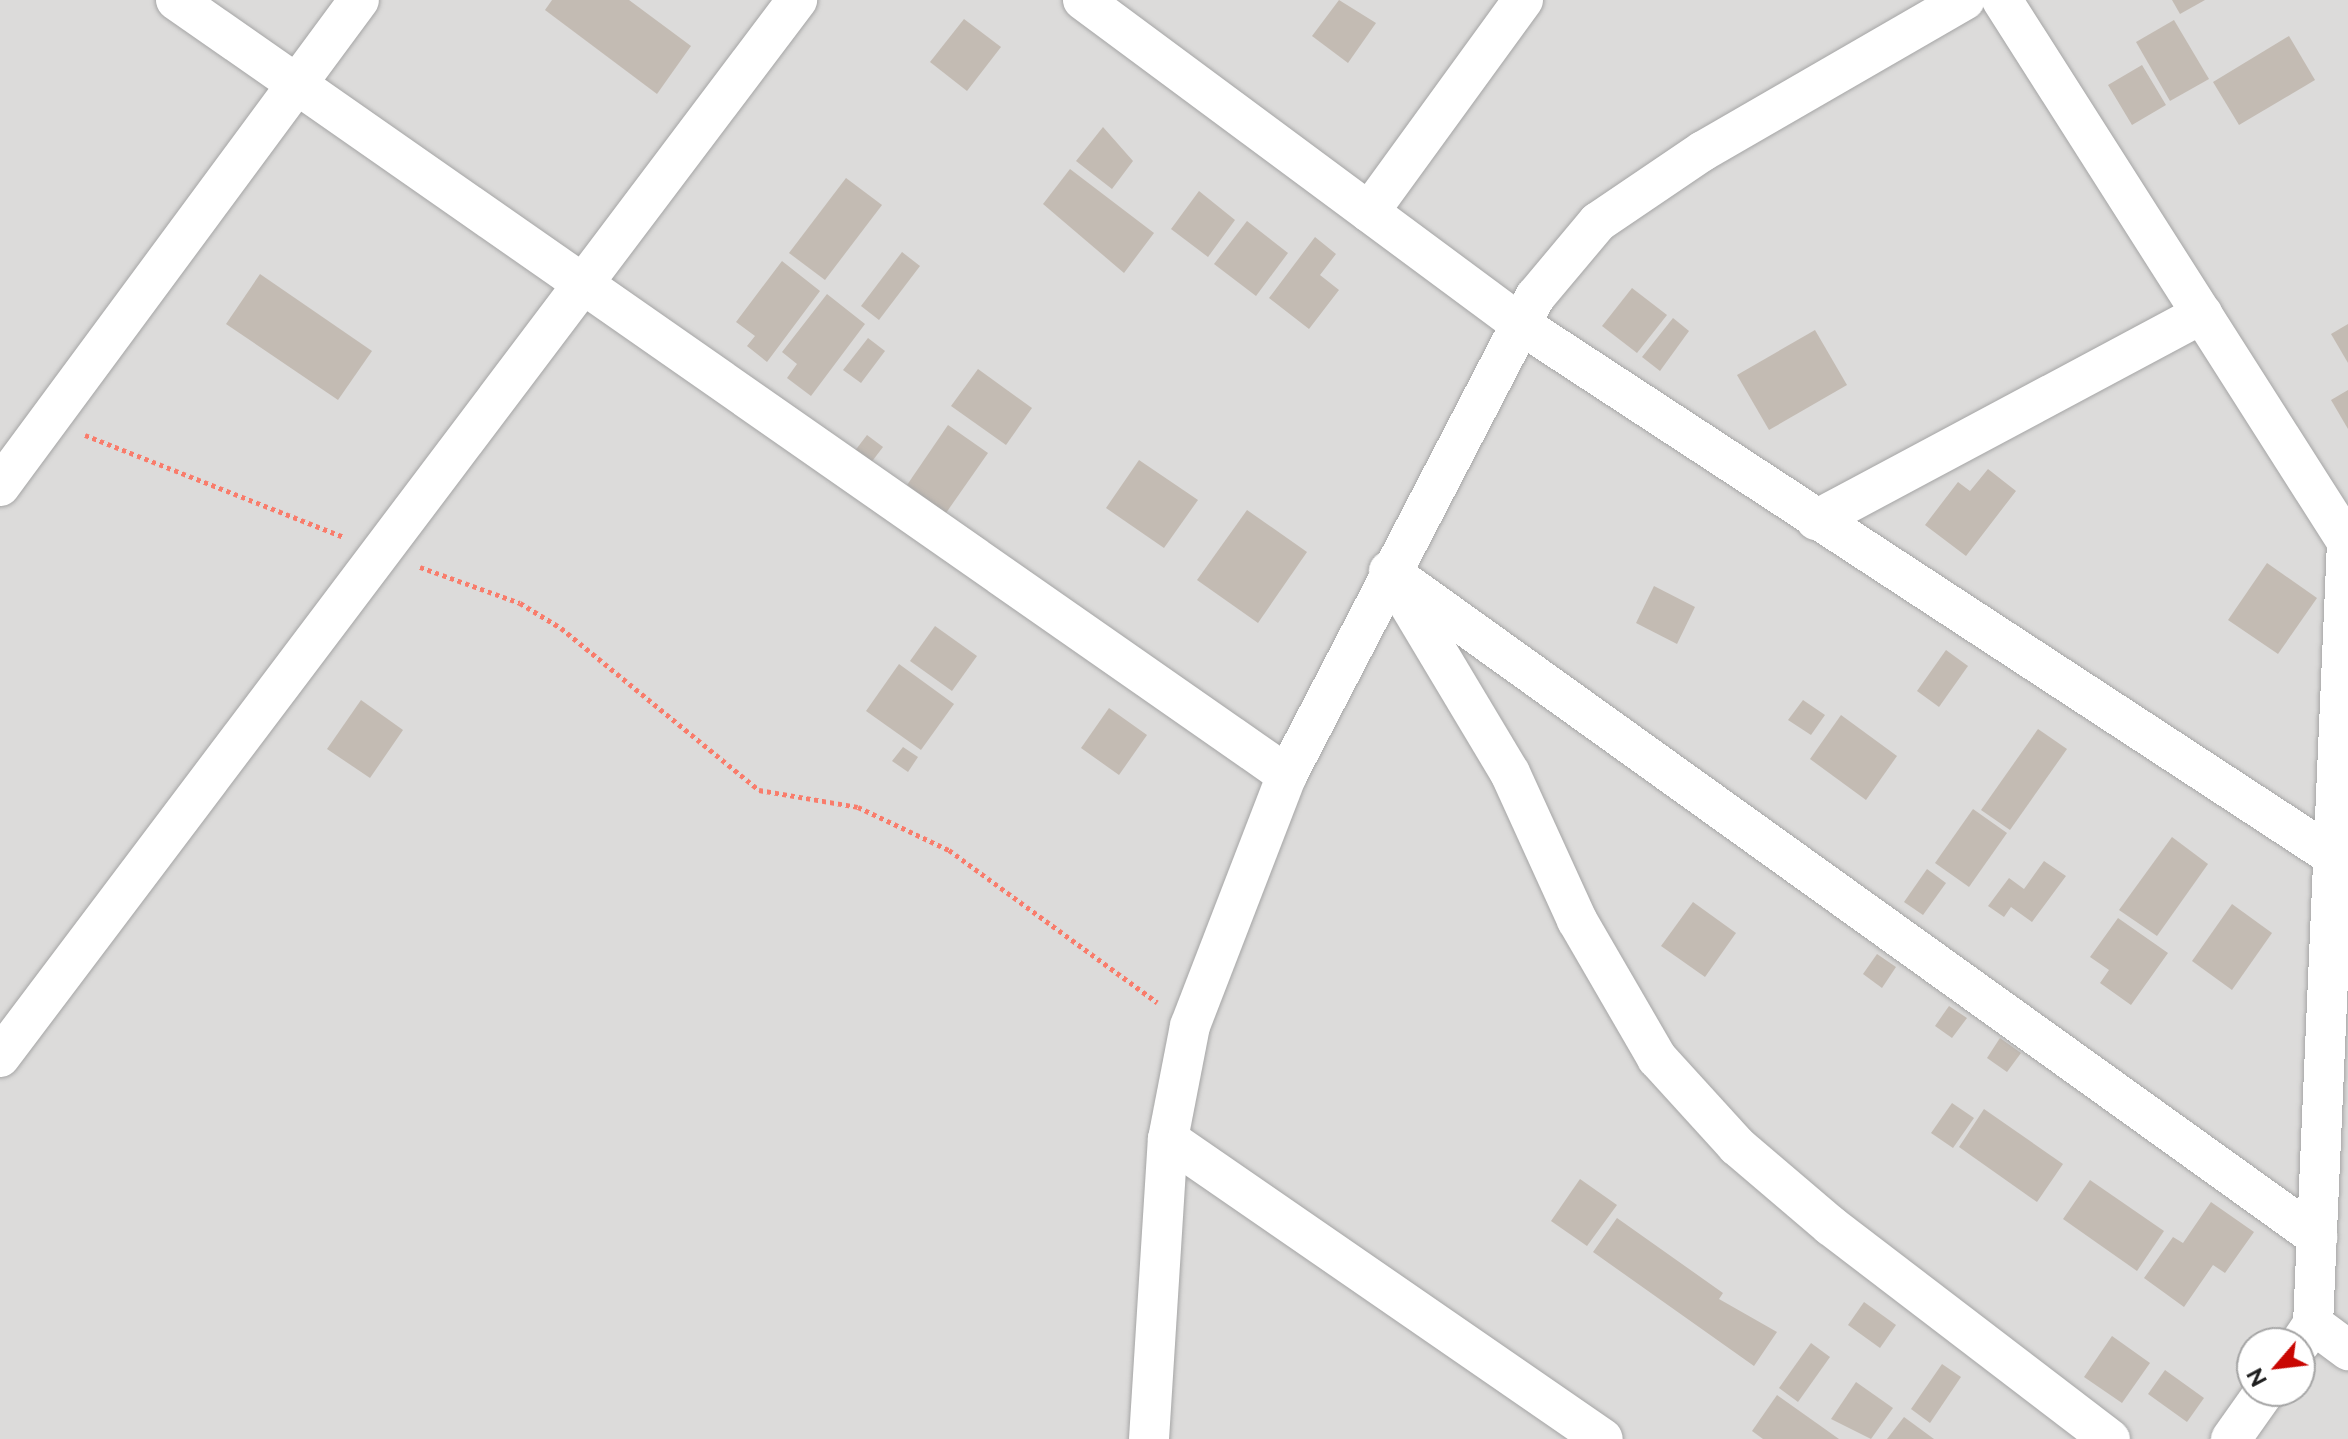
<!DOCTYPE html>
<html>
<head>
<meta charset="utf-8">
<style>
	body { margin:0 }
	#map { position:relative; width:2348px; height:1439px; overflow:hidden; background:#efebe3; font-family:Raleway,sans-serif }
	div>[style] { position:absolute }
	.residential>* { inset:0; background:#dcdbda }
	.building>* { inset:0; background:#c3bbb3 }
	.path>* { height:5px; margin-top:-2.5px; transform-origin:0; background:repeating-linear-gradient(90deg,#f97c6b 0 4px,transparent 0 8px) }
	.roads { filter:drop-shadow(0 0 2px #a5a5a5) drop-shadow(0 0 2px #a5a5a5) }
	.minor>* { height:40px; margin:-20px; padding:0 20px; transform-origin:20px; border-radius:20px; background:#fff }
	span { translate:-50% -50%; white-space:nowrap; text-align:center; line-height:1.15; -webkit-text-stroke:6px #fff; paint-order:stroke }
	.north { position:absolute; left:2236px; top:1327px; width:80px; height:80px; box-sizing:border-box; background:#fff; border:2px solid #a5a5a5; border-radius:50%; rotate:242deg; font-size:22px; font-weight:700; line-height:32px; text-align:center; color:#1e1e1e }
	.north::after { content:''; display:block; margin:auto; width:28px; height:36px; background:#c90602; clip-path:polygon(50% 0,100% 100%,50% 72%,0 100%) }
</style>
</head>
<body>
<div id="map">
	<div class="residential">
		<div style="clip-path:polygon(evenodd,0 0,2348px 0,2348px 1439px,0 1439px,0 0,2252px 1343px,2300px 1343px,2300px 1391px,2252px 1391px,2252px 1343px)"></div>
	</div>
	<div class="building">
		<div style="clip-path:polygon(552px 0,629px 0,691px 46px,657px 94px,545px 10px)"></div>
		<div style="clip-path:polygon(1339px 0,1376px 23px,1348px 63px,1312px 36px)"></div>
		<div style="clip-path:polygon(2172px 0,2205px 0,2180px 14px)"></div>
		<div style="clip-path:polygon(964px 19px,1001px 47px,967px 91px,930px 62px)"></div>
		<div style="clip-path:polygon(2174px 20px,2209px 79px,2170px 101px,2136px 42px)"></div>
		<div style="clip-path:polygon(2289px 36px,2315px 80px,2239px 125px,2213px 82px)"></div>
		<div style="clip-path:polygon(2142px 65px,2166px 105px,2132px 125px,2108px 85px)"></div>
		<div style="clip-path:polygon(1103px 127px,1133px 161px,1112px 189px,1076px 161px)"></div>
		<div style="clip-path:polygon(1070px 169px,1154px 233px,1124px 273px,1043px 204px)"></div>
		<div style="clip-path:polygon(846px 178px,882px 205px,825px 280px,789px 253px)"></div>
		<div style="clip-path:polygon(1199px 191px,1235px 220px,1208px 257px,1171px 229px)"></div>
		<div style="clip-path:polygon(1247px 221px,1288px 253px,1256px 296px,1214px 264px)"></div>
		<div style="clip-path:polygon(1315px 237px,1336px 254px,1320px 275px,1339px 290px,1309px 329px,1269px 298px)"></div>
		<div style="clip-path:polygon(902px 252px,920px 266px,879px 320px,861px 306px)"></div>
		<div style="clip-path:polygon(782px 261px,820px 291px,767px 362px,747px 346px,755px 336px,736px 322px)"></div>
		<div style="clip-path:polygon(260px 274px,372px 351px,338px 400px,226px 324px)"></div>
		<div style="clip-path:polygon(1632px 288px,1667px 315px,1637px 353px,1602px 326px)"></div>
		<div style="clip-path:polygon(827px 294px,865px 324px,811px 396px,787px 378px,797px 364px,782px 352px)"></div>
		<div style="clip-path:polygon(1673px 318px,1689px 331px,1660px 371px,1642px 357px)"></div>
		<div style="clip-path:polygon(2348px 324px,2348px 363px,2331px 334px)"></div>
		<div style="clip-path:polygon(1815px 330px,1847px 385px,1769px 430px,1737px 375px)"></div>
		<div style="clip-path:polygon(868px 338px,885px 351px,861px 383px,843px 370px)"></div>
		<div style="clip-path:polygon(978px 369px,1032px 408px,1006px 445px,951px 406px)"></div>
		<div style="clip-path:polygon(2348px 390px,2348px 429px,2331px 400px)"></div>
		<div style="clip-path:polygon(948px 425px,988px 453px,946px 513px,907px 485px)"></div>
		<div style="clip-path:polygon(867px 435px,883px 447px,870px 464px,854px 452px)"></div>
		<div style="clip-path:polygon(1139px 460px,1198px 500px,1164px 548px,1106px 508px)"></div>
		<div style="clip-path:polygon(1988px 469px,2016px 491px,1966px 556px,1925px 525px,1958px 482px,1970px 491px)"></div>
		<div style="clip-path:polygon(1247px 510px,1307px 552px,1258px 623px,1197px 580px)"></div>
		<div style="clip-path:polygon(2267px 563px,2317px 598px,2278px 654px,2228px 620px)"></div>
		<div style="clip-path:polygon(1654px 586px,1695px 607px,1677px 644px,1636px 623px)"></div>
		<div style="clip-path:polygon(935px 626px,977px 656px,952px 691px,910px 661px)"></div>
		<div style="clip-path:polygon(1946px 650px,1968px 666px,1939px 707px,1917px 691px)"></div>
		<div style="clip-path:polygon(899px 664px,954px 704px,921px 750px,866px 711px)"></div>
		<div style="clip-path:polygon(361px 700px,403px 730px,370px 778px,327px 749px)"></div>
		<div style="clip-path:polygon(1803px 700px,1825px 715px,1811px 735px,1788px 720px)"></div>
		<div style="clip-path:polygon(1109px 708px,1147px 735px,1119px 775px,1081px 748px)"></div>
		<div style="clip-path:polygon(1841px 715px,1897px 756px,1866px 800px,1810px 759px)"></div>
		<div style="clip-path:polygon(2038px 729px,2067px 749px,2010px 830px,1981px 810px)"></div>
		<div style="clip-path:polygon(903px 747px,918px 757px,908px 772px,892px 761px)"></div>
		<div style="clip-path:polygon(1973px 809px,2007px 833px,1969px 887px,1935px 863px)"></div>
		<div style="clip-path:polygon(2172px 837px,2208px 864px,2157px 936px,2119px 910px)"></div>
		<div style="clip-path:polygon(2044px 861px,2066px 876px,2032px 922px,2011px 907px,2004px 917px,1988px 906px,2009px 878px,2024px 889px)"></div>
		<div style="clip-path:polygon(1927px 869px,1946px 883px,1923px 915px,1904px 902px)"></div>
		<div style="clip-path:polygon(1693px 902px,1736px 933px,1705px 977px,1661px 946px)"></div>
		<div style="clip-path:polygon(2232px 904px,2272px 933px,2232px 990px,2192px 961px)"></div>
		<div style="clip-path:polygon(2118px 918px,2168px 953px,2131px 1005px,2100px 983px,2109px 970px,2090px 957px)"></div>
		<div style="clip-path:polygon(1877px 954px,1896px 967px,1882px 988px,1863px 974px)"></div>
		<div style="clip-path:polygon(1949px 1006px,1967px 1018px,1952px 1038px,1935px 1026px)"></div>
		<div style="clip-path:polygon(2000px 1038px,2021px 1053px,2007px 1072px,1987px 1058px)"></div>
		<div style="clip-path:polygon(1952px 1103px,1974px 1118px,1953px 1148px,1931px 1133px)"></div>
		<div style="clip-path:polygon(1984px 1109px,2063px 1164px,2037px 1202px,1959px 1147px)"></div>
		<div style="clip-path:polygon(1580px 1179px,1617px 1205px,1587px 1246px,1551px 1221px)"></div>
		<div style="clip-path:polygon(2090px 1180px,2164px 1231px,2137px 1271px,2063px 1219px)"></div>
		<div style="clip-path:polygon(2211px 1202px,2254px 1232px,2225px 1273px,2213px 1265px,2184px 1307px,2144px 1278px,2173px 1237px,2183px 1243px)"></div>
		<div style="clip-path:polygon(1617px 1218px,1723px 1293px,1719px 1299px,1777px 1332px,1754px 1366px,1593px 1252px)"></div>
		<div style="clip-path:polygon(1864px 1302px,1896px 1325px,1880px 1348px,1848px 1325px)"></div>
		<div style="clip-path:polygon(2112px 1336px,2150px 1363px,2122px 1403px,2084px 1377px)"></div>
		<div style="clip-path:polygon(1811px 1343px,1830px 1357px,1798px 1402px,1779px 1388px)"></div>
		<div style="clip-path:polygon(1942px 1364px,1961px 1377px,1930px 1423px,1911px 1409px)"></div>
		<div style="clip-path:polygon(2165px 1370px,2204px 1398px,2187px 1422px,2148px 1394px)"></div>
		<div style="clip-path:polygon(1856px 1382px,1893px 1408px,1871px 1439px,1831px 1419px)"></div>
		<div style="clip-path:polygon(1777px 1395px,1839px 1439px,1763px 1439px,1752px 1431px)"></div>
		<div style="clip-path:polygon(1904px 1417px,1934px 1439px,1887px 1439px)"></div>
	</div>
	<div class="path">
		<div style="left:85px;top:435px;width:278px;rotate:21.5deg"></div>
		<div style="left:420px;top:567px;width:106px;rotate:19.8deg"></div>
		<div style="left:520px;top:603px;width:48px;rotate:31.4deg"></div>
		<div style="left:561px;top:628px;width:256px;rotate:39.3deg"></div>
		<div style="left:759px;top:790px;width:100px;rotate:9.7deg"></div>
		<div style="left:858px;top:807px;width:101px;rotate:25.3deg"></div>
		<div style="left:949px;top:850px;width:258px;rotate:36.2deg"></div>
	</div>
	<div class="roads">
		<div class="minor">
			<div style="left:176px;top:0;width:1355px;rotate:34.9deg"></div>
			<div style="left:1083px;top:0;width:544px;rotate:36.55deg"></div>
			<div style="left:1520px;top:324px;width:990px;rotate:33.21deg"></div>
			<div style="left:2002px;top:0;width:642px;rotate:57.52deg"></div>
			<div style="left:2347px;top:542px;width:783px;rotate:92.49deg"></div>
			<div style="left:2313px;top:1324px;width:23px;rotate:124deg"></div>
			<div style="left:1369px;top:212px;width:262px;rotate:-54deg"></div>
			<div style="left:0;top:486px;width:604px;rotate:-53.55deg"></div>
			<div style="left:1816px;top:520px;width:438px;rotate:-28.1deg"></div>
			<div style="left:1389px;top:571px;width:235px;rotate:59.1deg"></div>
			<div style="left:1510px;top:773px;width:162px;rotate:65.5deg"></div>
			<div style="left:1577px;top:920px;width:160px;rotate:59.9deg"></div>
			<div style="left:1657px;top:1058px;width:119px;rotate:47.7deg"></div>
			<div style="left:1737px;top:1146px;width:123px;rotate:40.4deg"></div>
			<div style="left:1831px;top:1226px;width:351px;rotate:37.4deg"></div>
			<div style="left:1404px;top:582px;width:1124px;rotate:35.66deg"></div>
			<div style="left:0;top:1057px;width:1324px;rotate:-52.98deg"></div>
			<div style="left:1168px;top:1139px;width:528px;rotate:34.59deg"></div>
			<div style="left:2313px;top:1324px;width:44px;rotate:36.6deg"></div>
			<div style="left:1149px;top:1439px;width:301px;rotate:-86.4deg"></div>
			<div style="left:1168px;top:1139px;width:115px;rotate:-79deg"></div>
			<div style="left:1190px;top:1026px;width:269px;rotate:-68.9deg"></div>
			<div style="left:1287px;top:775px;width:539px;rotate:-62.58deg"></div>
			<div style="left:1535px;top:297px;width:98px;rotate:-50deg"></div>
			<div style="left:1598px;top:222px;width:127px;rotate:-34.1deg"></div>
			<div style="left:1703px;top:151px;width:302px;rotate:-30deg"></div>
			<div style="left:2231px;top:1439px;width:59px;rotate:-54.7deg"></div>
		</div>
	</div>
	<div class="north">N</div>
</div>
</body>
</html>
